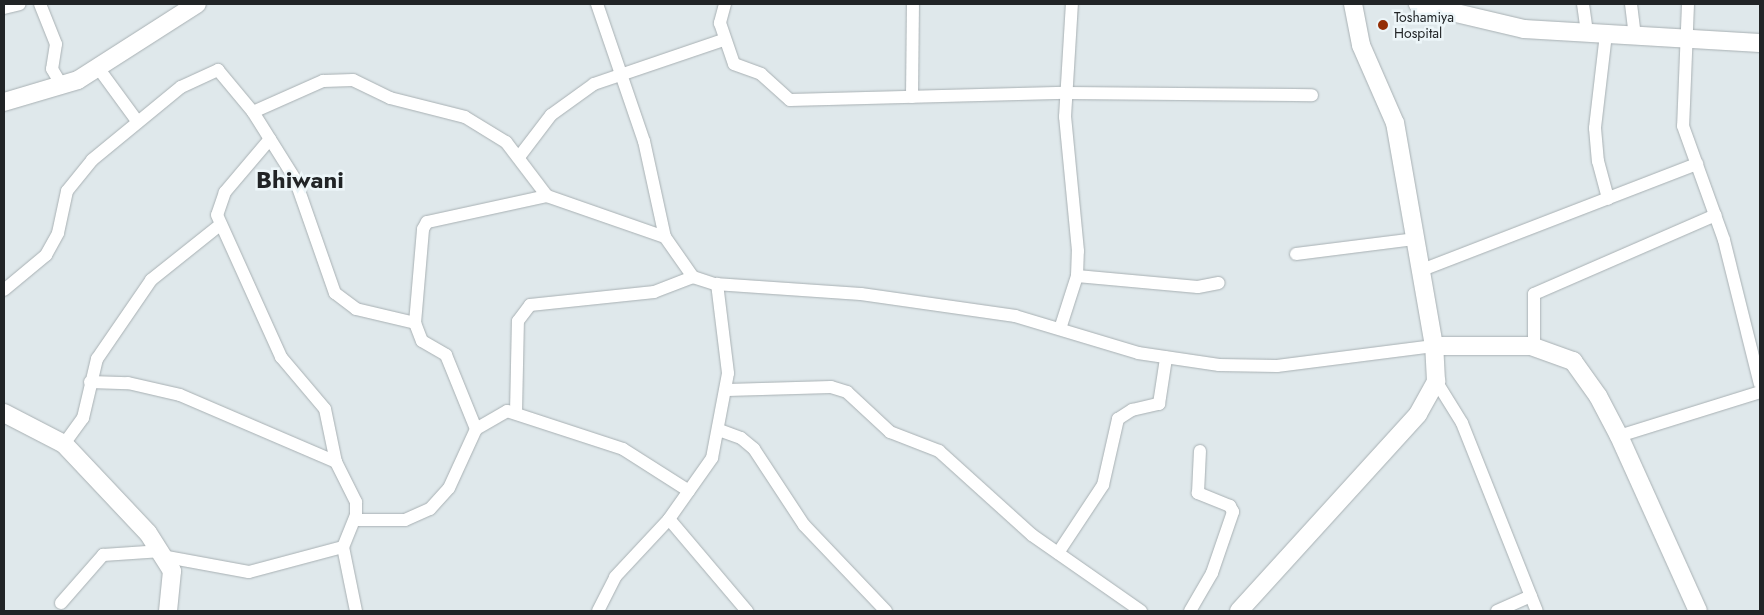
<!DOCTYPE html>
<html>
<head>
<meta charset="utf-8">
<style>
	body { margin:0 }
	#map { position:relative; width:1764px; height:615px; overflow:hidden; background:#dfe8eb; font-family:Jost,sans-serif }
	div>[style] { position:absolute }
	.roads { filter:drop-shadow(0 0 1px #a8b0b3) drop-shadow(0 0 1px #a8b0b3) }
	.street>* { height:12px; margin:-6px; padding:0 6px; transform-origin:6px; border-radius:6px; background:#fff }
	.secondary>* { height:18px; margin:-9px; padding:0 9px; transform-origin:9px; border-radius:9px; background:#fff }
	.dots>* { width:14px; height:14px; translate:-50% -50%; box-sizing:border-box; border:2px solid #edf6f9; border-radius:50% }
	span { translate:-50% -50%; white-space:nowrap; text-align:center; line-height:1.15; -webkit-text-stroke:5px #edf6f9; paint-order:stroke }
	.poi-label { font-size:14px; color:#212426 }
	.left { translate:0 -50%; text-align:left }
	.town-label { font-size:24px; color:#212426; font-weight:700 }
	.frame { position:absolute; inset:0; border:5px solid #212426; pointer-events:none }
</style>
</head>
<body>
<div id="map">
	<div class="roads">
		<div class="street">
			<div style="left:40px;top:4px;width:43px;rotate:68.2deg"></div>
			<div style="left:56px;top:44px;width:25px;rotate:99deg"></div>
			<div style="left:52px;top:69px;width:21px;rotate:59deg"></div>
			<div style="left:597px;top:4px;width:145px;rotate:71.1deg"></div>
			<div style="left:644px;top:141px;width:98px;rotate:77.7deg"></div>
			<div style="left:665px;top:237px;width:49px;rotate:55deg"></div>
			<div style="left:725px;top:4px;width:20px;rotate:105deg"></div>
			<div style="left:720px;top:23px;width:43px;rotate:71.1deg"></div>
			<div style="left:734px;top:64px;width:29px;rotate:20deg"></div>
			<div style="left:761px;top:74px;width:39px;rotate:42deg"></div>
			<div style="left:790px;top:100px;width:276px;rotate:-1.5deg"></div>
			<div style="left:1066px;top:93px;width:246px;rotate:0.5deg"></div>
			<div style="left:1583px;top:4px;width:30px;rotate:82deg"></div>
			<div style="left:1631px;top:4px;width:31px;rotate:83deg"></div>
			<div style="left:1688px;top:4px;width:122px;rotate:92.3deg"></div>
			<div style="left:1683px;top:126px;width:121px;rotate:70.2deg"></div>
			<div style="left:1724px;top:240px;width:148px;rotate:76deg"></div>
			<div style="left:4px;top:8px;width:16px;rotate:-14deg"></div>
			<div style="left:1606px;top:34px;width:95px;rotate:96.7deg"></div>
			<div style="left:1595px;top:128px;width:33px;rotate:85deg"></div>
			<div style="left:1598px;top:161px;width:39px;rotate:75deg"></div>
			<div style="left:99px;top:69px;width:64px;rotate:53.8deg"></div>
			<div style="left:912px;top:97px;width:93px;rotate:-89.4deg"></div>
			<div style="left:253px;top:112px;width:77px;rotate:-23.9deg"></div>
			<div style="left:323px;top:81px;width:30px;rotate:-2deg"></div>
			<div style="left:353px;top:80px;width:41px;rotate:25.9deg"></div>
			<div style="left:390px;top:98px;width:77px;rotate:14.2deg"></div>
			<div style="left:465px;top:117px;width:48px;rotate:31.4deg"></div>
			<div style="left:506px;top:142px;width:68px;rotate:52.8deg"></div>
			<div style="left:547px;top:196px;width:125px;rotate:19.2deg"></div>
			<div style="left:270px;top:139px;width:70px;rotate:130.3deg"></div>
			<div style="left:225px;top:192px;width:24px;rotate:109deg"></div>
			<div style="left:217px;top:215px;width:156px;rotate:65.7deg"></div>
			<div style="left:281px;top:357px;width:68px;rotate:49.8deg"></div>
			<div style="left:325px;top:409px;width:54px;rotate:78.3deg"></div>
			<div style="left:519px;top:157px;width:53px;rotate:-52.7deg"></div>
			<div style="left:551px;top:115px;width:53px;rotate:-35.8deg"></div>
			<div style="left:594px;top:84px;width:136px;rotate:-18.8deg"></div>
			<div style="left:1296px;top:254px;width:119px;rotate:-7.2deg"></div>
			<div style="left:1422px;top:270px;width:295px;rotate:-21.1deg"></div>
			<div style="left:1077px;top:276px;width:121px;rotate:5.2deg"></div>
			<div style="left:1198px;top:287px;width:21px;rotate:-11deg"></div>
			<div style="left:4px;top:290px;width:55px;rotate:-39.8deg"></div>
			<div style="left:46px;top:255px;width:25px;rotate:-61deg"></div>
			<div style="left:58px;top:233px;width:43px;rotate:-77.9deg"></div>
			<div style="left:67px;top:191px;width:40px;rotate:-51deg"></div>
			<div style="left:92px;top:160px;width:115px;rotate:-39.4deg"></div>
			<div style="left:181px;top:87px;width:41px;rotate:-24.7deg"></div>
			<div style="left:218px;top:70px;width:55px;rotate:50.2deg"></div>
			<div style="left:253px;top:112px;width:79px;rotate:57.9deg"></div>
			<div style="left:295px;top:179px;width:121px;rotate:70.7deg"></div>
			<div style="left:335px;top:293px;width:26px;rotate:37deg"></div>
			<div style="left:356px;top:309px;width:61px;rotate:13.3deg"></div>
			<div style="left:415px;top:323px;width:19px;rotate:69deg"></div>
			<div style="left:422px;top:341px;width:28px;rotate:30deg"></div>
			<div style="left:446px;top:355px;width:80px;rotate:67.9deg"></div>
			<div style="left:415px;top:323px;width:94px;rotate:-85.1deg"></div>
			<div style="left:423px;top:229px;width:8px;rotate:-60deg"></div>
			<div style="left:427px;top:222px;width:123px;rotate:-12.2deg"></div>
			<div style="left:1060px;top:329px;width:56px;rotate:-72.2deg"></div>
			<div style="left:1077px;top:276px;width:25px;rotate:-88deg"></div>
			<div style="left:1078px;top:251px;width:135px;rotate:-95.5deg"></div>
			<div style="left:1065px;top:117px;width:113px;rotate:-86.5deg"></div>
			<div style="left:1534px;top:347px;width:53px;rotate:-90deg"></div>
			<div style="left:1534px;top:294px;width:198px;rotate:-23.5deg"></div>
			<div style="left:1436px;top:381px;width:49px;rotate:58.2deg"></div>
			<div style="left:1462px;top:423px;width:202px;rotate:68.3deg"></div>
			<div style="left:90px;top:382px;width:38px;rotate:2deg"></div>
			<div style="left:128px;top:383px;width:53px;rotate:13deg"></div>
			<div style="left:180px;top:395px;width:170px;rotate:23.2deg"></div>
			<div style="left:336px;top:462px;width:45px;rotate:63.4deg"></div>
			<div style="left:356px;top:502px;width:13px;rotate:90deg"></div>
			<div style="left:356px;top:515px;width:35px;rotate:112deg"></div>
			<div style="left:343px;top:547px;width:65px;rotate:78.5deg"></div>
			<div style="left:727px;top:390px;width:104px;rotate:-1.7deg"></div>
			<div style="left:831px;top:387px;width:17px;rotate:17deg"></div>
			<div style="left:847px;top:392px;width:59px;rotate:42.9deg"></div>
			<div style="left:890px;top:432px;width:53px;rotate:21.2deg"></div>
			<div style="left:939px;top:451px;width:125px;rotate:42.1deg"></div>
			<div style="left:1032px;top:535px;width:133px;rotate:34.9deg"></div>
			<div style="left:516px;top:413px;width:92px;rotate:-88.8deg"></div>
			<div style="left:518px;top:321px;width:20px;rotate:-53deg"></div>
			<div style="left:530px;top:305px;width:125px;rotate:-6deg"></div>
			<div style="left:654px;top:292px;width:42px;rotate:-21deg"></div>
			<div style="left:693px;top:277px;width:23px;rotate:18deg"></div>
			<div style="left:715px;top:284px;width:146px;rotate:3.9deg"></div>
			<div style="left:861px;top:294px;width:156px;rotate:8.1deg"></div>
			<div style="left:1015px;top:316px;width:128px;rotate:16.7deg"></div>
			<div style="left:1138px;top:353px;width:82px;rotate:8.4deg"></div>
			<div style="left:1219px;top:365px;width:58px;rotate:1deg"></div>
			<div style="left:1277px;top:366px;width:158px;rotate:-7.3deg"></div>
			<div style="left:719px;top:430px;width:23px;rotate:20deg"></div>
			<div style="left:741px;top:438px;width:17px;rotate:40deg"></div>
			<div style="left:754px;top:449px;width:91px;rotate:56.7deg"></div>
			<div style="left:804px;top:525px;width:119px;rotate:46.4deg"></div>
			<div style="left:1619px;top:436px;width:148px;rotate:-17.3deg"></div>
			<div style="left:64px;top:444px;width:32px;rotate:-54deg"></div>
			<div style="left:83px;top:418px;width:61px;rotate:-76.7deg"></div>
			<div style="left:97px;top:359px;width:96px;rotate:-55.6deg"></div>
			<div style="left:151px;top:280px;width:88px;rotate:-38.6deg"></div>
			<div style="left:669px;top:519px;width:121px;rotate:49.7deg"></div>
			<div style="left:355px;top:520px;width:50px"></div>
			<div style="left:405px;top:520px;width:27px;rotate:-24deg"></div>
			<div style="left:430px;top:509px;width:28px;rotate:-48deg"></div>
			<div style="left:449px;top:488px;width:65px;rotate:-65.4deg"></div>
			<div style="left:476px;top:429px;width:36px;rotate:-30deg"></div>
			<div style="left:507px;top:411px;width:122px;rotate:18.1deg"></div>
			<div style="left:623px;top:449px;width:78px;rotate:32.5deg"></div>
			<div style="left:1058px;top:553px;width:82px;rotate:-56.5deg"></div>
			<div style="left:1103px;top:485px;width:68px;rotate:-77.2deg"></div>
			<div style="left:1118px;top:419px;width:17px;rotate:-33deg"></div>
			<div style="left:1132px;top:410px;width:28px;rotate:-13deg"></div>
			<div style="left:1159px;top:404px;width:47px;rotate:-81.3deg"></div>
			<div style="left:167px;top:557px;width:83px;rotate:10.4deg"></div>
			<div style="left:249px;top:572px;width:97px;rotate:-14.9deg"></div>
			<div style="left:61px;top:603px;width:64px;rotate:-48.8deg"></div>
			<div style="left:103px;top:555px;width:59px;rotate:-3.9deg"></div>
			<div style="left:598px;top:611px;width:38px;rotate:-63deg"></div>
			<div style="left:615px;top:577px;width:79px;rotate:-47deg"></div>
			<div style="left:669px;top:519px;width:75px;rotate:-54.8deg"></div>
			<div style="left:712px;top:458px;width:86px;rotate:-79.3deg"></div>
			<div style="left:728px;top:373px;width:90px;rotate:-97deg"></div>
			<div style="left:1190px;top:611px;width:44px;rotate:-59.9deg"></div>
			<div style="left:1212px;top:573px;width:65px;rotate:-71deg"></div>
			<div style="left:1233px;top:512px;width:7px;rotate:-117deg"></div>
			<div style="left:1230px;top:506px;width:35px;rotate:-158deg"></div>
			<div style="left:1198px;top:493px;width:42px;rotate:-87.3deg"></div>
			<div style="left:1497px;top:611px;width:37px;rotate:-24deg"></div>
		</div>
		<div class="secondary">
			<div style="left:1418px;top:4px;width:109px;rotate:13.3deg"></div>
			<div style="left:1524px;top:29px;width:236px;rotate:3.4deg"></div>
			<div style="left:4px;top:102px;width:77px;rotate:-16.6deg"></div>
			<div style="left:78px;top:80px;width:141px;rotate:-32.6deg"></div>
			<div style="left:1434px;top:346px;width:97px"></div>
			<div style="left:1531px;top:346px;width:45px;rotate:19.7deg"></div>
			<div style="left:1573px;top:361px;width:43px;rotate:54.5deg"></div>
			<div style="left:1598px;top:396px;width:45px;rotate:62.3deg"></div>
			<div style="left:1619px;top:436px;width:192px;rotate:65.7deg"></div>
			<div style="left:4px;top:413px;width:68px;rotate:27.3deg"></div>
			<div style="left:64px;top:444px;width:122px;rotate:46.7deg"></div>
			<div style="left:148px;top:533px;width:45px;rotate:57.7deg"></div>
			<div style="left:172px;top:571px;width:40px;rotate:95.7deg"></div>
			<div style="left:1239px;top:611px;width:266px;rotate:-47.7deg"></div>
			<div style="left:1418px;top:414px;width:38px;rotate:-61deg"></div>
			<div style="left:1436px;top:381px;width:35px;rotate:-93deg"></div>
			<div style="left:1434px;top:346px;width:226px;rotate:-99.9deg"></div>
			<div style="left:1395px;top:123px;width:85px;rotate:-113.6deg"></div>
			<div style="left:1361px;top:45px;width:42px;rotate:-101deg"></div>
		</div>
	</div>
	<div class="dots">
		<div style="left:1383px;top:25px;background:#942e05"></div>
	</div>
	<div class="poi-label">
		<span class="left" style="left:1394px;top:25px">Toshamiya<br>Hospital</span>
	</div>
	<div class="town-label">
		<span style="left:300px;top:180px">Bhiwani</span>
	</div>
	<div class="frame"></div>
</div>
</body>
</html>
